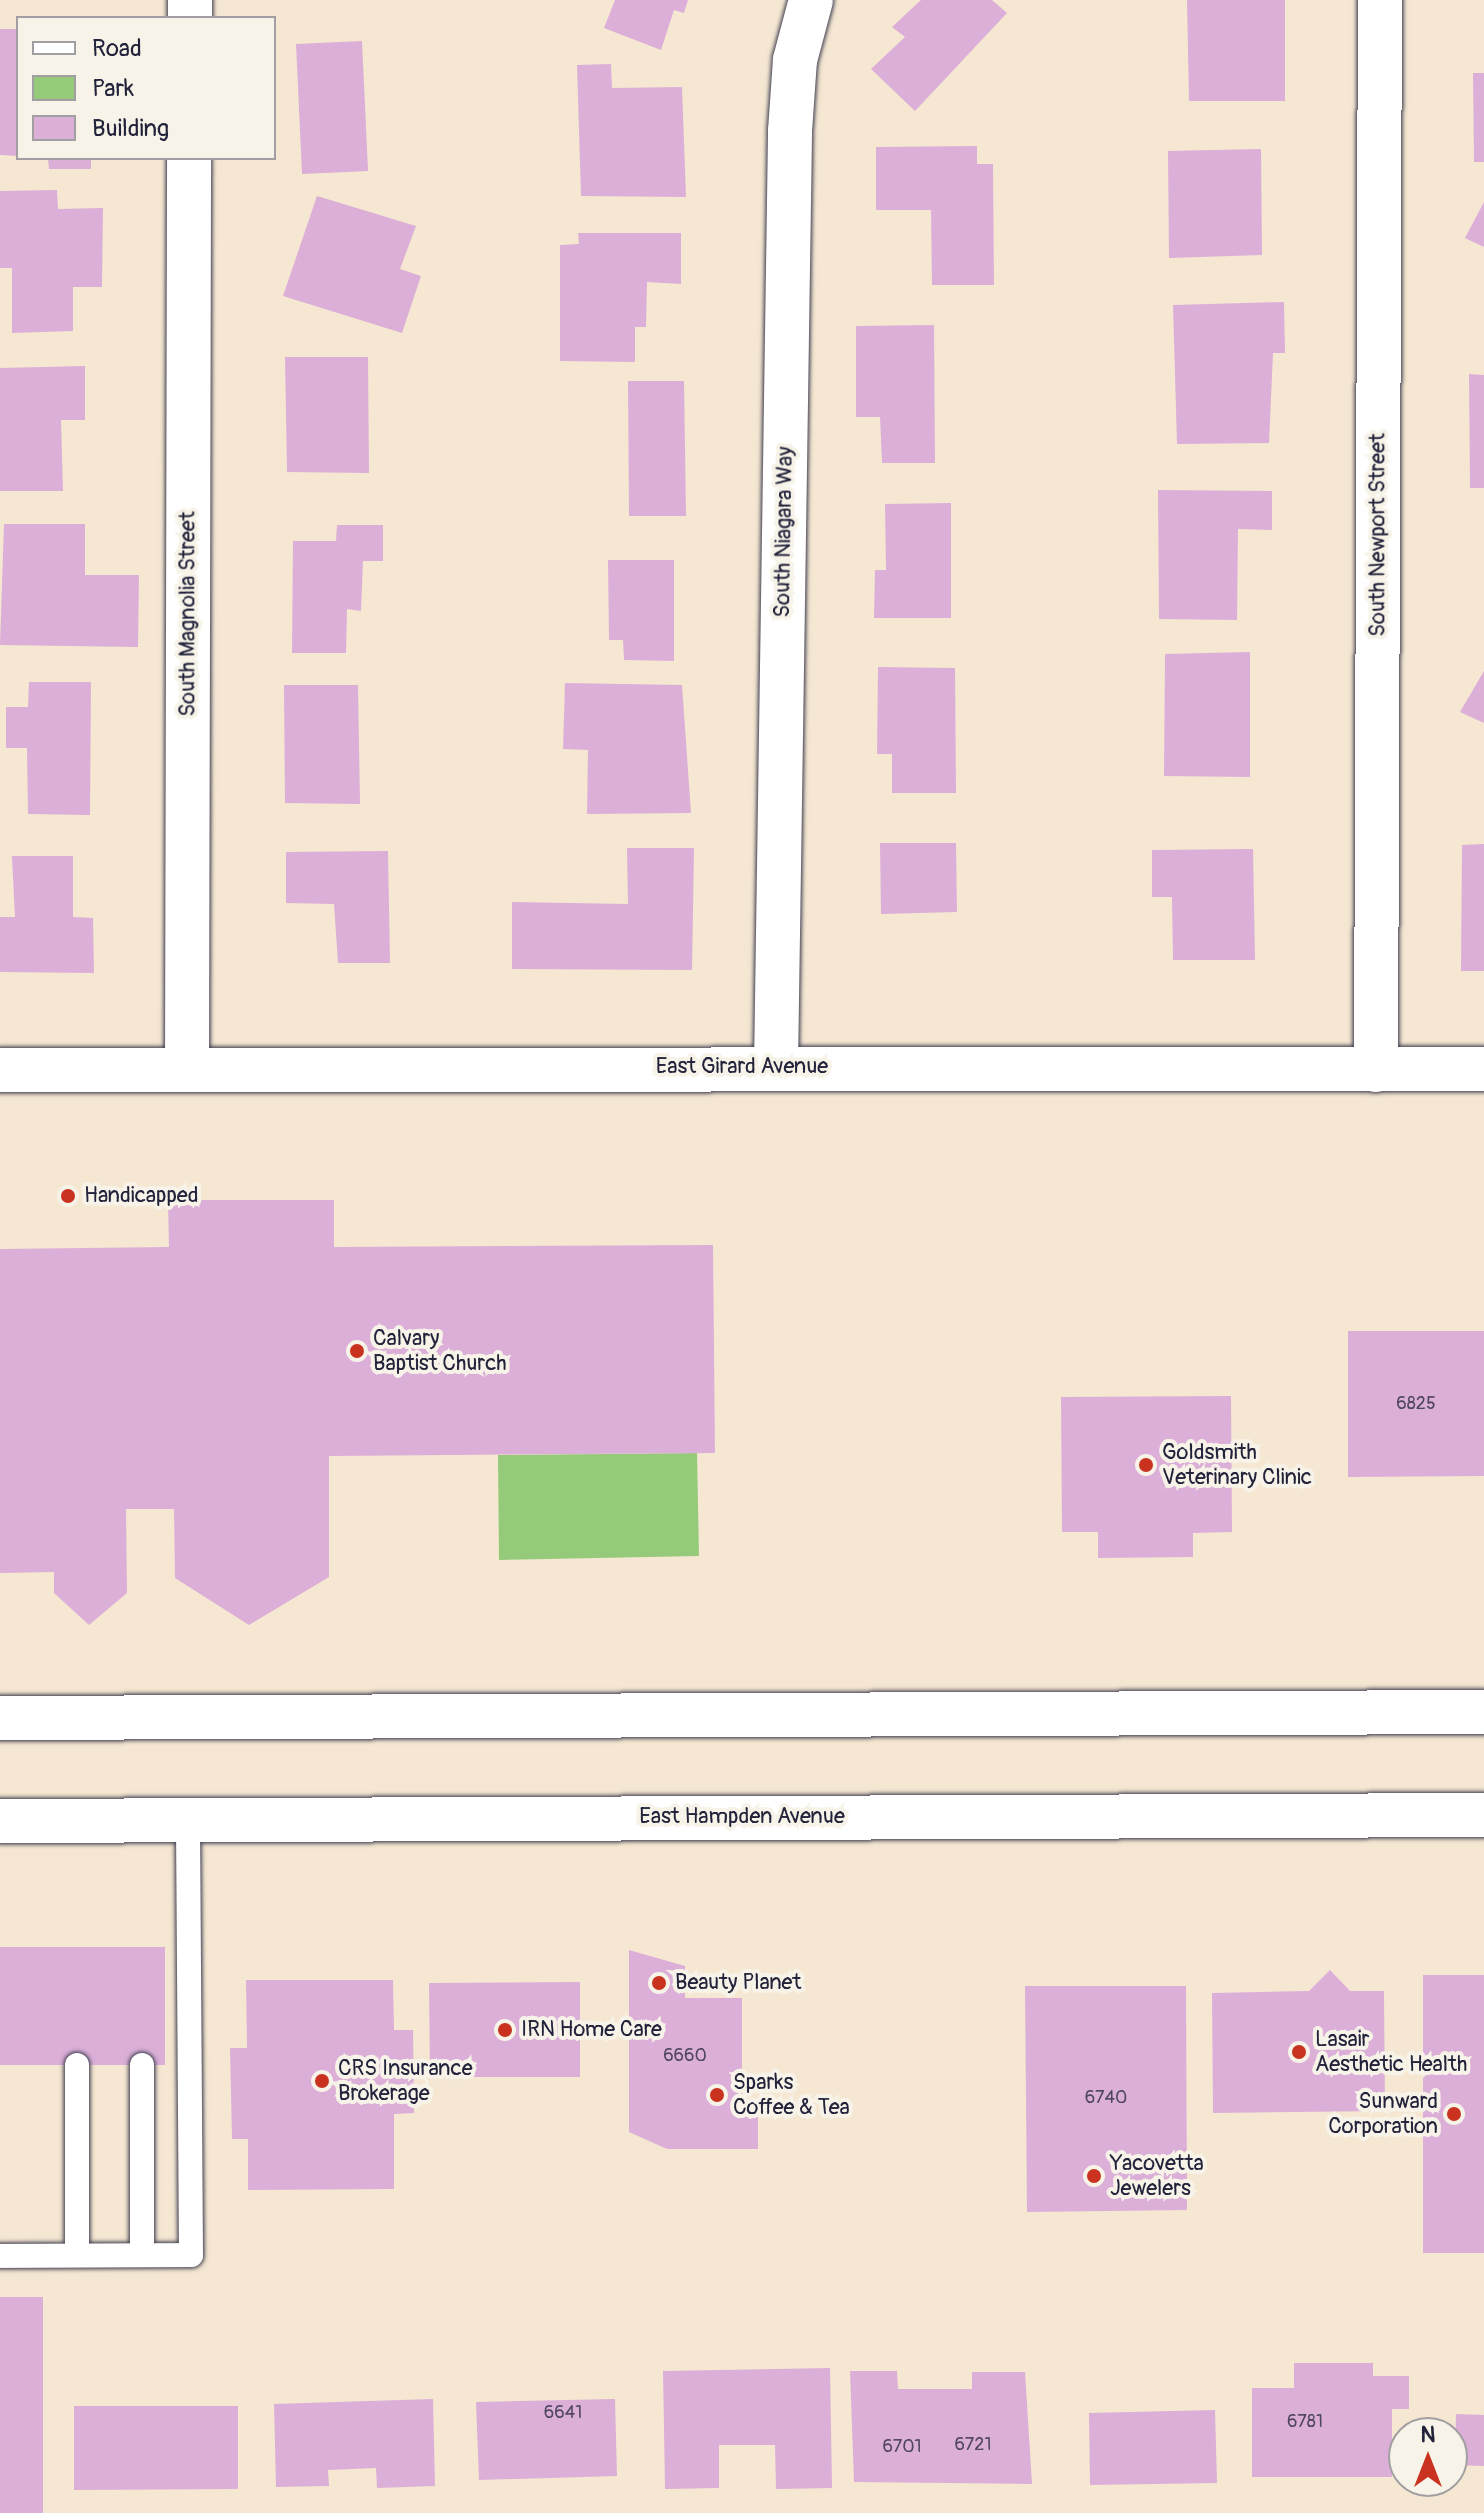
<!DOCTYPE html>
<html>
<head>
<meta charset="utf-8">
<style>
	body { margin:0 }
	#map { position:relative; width:1484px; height:2513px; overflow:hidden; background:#f5e7d2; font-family:Pangolin,sans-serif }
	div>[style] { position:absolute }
	.green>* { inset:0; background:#95ca7b }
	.building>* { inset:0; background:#dbafd8 }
	.roads { filter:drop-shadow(0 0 2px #424052) drop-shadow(0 0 2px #424052) }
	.lane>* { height:24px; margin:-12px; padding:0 12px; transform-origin:12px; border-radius:12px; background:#fff }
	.street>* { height:44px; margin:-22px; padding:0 22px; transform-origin:22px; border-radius:22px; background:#fff }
	.secondary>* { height:44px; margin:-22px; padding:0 22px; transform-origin:22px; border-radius:22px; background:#fff }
	.primary>* { height:44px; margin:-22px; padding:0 22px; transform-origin:22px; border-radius:22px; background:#fff }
	.dots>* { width:22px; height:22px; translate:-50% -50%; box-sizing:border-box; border:4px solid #f7f3e8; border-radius:50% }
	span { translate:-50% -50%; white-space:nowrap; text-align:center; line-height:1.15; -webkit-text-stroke:8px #f7f3e8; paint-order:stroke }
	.number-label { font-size:18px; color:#504562 }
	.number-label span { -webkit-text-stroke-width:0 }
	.street-label { font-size:22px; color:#22223b }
	.poi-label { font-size:22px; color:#22223b }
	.left { translate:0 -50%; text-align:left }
	.right { translate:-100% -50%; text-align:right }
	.legend { position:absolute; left:16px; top:16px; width:260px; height:144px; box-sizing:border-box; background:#f7f3e8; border:2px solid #a29fa3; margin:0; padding:10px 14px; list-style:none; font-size:24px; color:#22223b }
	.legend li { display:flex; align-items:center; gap:16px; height:40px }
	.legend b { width:40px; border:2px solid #a29fa3 }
	.north { position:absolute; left:1388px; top:2417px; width:80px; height:80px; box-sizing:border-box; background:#f7f3e8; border:2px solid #a29fa3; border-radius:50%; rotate:0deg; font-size:22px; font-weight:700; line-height:32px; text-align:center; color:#22223b }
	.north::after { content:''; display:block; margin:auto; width:28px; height:36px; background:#c8321e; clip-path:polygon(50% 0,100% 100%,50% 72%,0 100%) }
</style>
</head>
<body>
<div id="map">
	<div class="green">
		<div style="clip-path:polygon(697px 1453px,699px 1556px,499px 1560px,498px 1455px)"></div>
	</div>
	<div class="building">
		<div style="clip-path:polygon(615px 0,688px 0,684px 13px,674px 10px,661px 50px,604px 28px)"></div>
		<div style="clip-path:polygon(921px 0,992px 0,1007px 13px,915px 111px,871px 69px,905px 37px,892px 27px)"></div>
		<div style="clip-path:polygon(1187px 0,1285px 0,1285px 101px,1189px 101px)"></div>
		<div style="clip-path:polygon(0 29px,18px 29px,18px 156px,0 155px)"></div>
		<div style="clip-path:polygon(362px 41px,368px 171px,302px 174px,296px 44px)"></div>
		<div style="clip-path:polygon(611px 64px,612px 88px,682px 87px,686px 197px,581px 196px,577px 65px)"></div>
		<div style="clip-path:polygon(1473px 73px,1484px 73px,1484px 162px,1474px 162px)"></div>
		<div style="clip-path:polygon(977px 146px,977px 164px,993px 164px,994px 285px,932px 285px,931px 210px,876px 210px,876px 147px)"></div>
		<div style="clip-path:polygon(1261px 149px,1262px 255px,1169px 258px,1168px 151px)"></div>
		<div style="clip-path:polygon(48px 158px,91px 158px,91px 169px,49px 169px)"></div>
		<div style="clip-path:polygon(57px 190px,58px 209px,103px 208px,102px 287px,73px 287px,73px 331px,12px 333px,12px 268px,0 268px,0 191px)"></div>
		<div style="clip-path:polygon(317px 196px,416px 226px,400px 269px,421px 276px,402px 333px,283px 296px)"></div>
		<div style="clip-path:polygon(1484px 202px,1484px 247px,1465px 238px)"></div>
		<div style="clip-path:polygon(578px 233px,681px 233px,681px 284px,647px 282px,646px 327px,635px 327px,635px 362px,560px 361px,560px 245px,579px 244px)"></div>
		<div style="clip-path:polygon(1284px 302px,1285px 353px,1273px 353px,1269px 443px,1177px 444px,1173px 305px)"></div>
		<div style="clip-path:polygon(934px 325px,935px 463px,882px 463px,880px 417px,856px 417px,856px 326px)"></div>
		<div style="clip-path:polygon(285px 357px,368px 357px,369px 473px,287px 472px)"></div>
		<div style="clip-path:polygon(85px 366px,85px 420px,61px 420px,63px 491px,0 491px,0 368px)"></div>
		<div style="clip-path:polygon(1469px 374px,1484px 375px,1484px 488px,1470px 488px)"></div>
		<div style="clip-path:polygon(628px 381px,684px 381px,686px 516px,629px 516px)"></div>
		<div style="clip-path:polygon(1158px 490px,1272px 491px,1272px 530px,1238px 529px,1237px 620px,1159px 619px)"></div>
		<div style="clip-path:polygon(951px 503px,951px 618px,874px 618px,875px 570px,886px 570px,885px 504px)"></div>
		<div style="clip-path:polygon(4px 524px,85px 524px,85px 575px,139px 575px,138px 647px,0 645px)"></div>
		<div style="clip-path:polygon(337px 525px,383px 525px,383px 561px,363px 561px,361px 611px,347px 609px,346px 653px,292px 653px,293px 541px,336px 541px)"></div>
		<div style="clip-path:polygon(608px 560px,674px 560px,674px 661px,624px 660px,623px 640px,609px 640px)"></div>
		<div style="clip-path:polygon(1250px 652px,1250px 777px,1164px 776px,1165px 654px)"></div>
		<div style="clip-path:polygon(878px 667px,955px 668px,956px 793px,892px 793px,892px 754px,877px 754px)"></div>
		<div style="clip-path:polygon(1484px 671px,1484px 723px,1460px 712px)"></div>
		<div style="clip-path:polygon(29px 682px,91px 682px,90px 815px,28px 814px,27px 748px,6px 748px,6px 707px,28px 707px)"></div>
		<div style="clip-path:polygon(565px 683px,682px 685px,691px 813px,587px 814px,588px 750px,563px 749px)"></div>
		<div style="clip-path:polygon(284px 685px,358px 685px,360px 804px,285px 803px)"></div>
		<div style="clip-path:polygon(880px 843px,956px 843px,957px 912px,881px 914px)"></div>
		<div style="clip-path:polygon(1484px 844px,1484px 971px,1461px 971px,1462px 845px)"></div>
		<div style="clip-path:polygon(627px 848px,694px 848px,692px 970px,512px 969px,512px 902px,628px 904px)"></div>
		<div style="clip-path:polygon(1253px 849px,1255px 960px,1173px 960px,1172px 897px,1152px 897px,1152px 850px)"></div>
		<div style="clip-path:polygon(388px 851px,390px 963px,338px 963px,334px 904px,286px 903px,286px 852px)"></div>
		<div style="clip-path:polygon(12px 856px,73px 856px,73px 917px,93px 918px,94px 973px,0 972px,0 917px,15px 917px)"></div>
		<div style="clip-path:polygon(168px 1200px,334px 1200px,334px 1247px,713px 1245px,715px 1453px,329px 1456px,329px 1577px,249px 1625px,175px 1578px,174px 1509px,126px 1509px,127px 1593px,89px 1625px,54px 1593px,54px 1572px,0 1573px,0 1249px,169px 1247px)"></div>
		<div style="clip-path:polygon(1348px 1331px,1484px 1331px,1484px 1476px,1348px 1477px)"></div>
		<div style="clip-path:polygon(1231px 1396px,1232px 1532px,1193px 1533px,1193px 1557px,1098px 1558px,1098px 1532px,1062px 1532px,1061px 1397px)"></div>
		<div style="clip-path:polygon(0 1947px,165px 1947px,165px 2065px,0 2065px)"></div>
		<div style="clip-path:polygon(629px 1950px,685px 1966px,685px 1998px,742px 1998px,742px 2113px,758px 2113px,758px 2149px,667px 2149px,629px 2132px)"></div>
		<div style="clip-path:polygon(1330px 1970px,1350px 1991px,1384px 1991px,1385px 2111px,1213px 2113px,1212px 1993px,1309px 1991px)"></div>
		<div style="clip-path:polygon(1423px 1975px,1484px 1975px,1484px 2253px,1423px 2253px)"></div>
		<div style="clip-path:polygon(246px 1980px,393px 1980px,394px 2030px,413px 2030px,414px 2113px,394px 2114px,394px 2189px,248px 2190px,248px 2139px,232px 2139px,230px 2048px,247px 2048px)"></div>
		<div style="clip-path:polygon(580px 1982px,580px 2077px,430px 2077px,429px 1983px)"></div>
		<div style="clip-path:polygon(1025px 1986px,1186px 1986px,1187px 2210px,1027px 2212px)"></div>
		<div style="clip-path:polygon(0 2297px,43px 2297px,43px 2513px,0 2513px)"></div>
		<div style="clip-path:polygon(1294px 2363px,1373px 2363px,1373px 2376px,1409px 2376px,1409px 2409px,1392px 2409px,1392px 2477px,1252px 2477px,1252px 2388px,1294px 2388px)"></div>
		<div style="clip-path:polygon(830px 2368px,832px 2488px,776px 2489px,775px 2445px,719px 2445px,719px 2488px,665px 2489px,663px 2371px)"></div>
		<div style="clip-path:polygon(850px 2371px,897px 2371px,898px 2389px,972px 2389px,972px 2372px,1025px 2372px,1032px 2484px,854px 2482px)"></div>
		<div style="clip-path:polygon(433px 2399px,435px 2486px,377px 2488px,376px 2468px,328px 2470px,329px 2486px,276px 2487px,274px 2404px)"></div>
		<div style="clip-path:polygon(615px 2399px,617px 2476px,479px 2480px,476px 2402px)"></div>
		<div style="clip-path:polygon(74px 2406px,238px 2406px,238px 2489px,74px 2490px)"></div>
		<div style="clip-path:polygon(1215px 2410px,1217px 2483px,1090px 2485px,1089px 2413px)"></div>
		<div style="clip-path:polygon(1456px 2414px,1484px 2415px,1484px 2466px,1455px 2465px)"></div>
	</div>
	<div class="roads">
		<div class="lane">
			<div style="left:77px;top:2065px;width:190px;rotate:90deg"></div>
			<div style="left:142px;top:2255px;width:190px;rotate:-90deg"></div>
			<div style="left:0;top:2256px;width:191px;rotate:-0.3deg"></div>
			<div style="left:191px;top:2255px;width:435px;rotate:-90.4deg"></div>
		</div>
		<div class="street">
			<div style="left:190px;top:18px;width:18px;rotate:-90deg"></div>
			<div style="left:776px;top:1067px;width:936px;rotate:-89.14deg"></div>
			<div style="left:790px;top:131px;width:71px;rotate:-86deg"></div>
			<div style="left:795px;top:60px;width:62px;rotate:-75.1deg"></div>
			<div style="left:187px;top:1070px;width:912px;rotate:-89.87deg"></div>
			<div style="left:1376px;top:1070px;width:1070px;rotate:-89.79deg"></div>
		</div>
		<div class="secondary">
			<div style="left:0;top:1070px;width:1484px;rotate:-0.04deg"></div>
		</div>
		<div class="primary">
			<div style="left:0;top:1718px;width:1484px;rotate:-0.23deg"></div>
			<div style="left:0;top:1821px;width:1484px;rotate:-0.23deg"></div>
		</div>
	</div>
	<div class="dots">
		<div style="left:68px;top:1196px;background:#c8321e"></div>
		<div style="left:357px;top:1351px;background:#c8321e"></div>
		<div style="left:1146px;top:1465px;background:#c8321e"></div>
		<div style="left:659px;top:1983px;background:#c8321e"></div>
		<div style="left:505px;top:2030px;background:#c8321e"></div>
		<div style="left:1299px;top:2052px;background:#c8321e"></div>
		<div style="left:322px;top:2081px;background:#c8321e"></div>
		<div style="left:717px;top:2095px;background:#c8321e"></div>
		<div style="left:1454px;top:2114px;background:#c8321e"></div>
		<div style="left:1094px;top:2176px;background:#c8321e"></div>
	</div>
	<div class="number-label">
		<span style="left:1416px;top:1404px">6825</span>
		<span style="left:685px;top:2056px">6660</span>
		<span style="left:1106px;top:2098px">6740</span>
		<span style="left:563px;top:2413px">6641</span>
		<span style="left:1305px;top:2422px">6781</span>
		<span style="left:973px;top:2445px">6721</span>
		<span style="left:902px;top:2447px">6701</span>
	</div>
	<div class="street-label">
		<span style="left:784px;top:532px;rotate:-89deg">South Niagara Way</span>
		<span style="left:1378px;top:535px;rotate:-90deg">South Newport Street</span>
		<span style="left:188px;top:614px;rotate:-90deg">South Magnolia Street</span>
		<span style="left:742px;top:1067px">East Girard Avenue</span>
		<span style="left:742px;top:1817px">East Hampden Avenue</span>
	</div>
	<div class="poi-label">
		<span class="left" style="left:84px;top:1196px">Handicapped</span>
		<span class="left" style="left:373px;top:1351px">Calvary<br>Baptist Church</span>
		<span class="left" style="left:1162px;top:1465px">Goldsmith<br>Veterinary Clinic</span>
		<span class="left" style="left:675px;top:1983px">Beauty Planet</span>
		<span class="left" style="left:521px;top:2030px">IRN Home Care</span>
		<span class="left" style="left:1315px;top:2052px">Lasair<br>Aesthetic Health</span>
		<span class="left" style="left:338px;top:2081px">CRS Insurance<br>Brokerage</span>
		<span class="left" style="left:733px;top:2095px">Sparks<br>Coffee &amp; Tea</span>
		<span class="right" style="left:1438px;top:2114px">Sunward<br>Corporation</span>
		<span class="left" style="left:1110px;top:2176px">Yacovetta<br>Jewelers</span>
	</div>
	<ul class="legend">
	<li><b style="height:10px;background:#fff"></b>Road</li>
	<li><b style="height:22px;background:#95ca7b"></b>Park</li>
	<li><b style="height:22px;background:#dbafd8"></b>Building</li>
	</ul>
	<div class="north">N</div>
</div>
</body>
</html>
